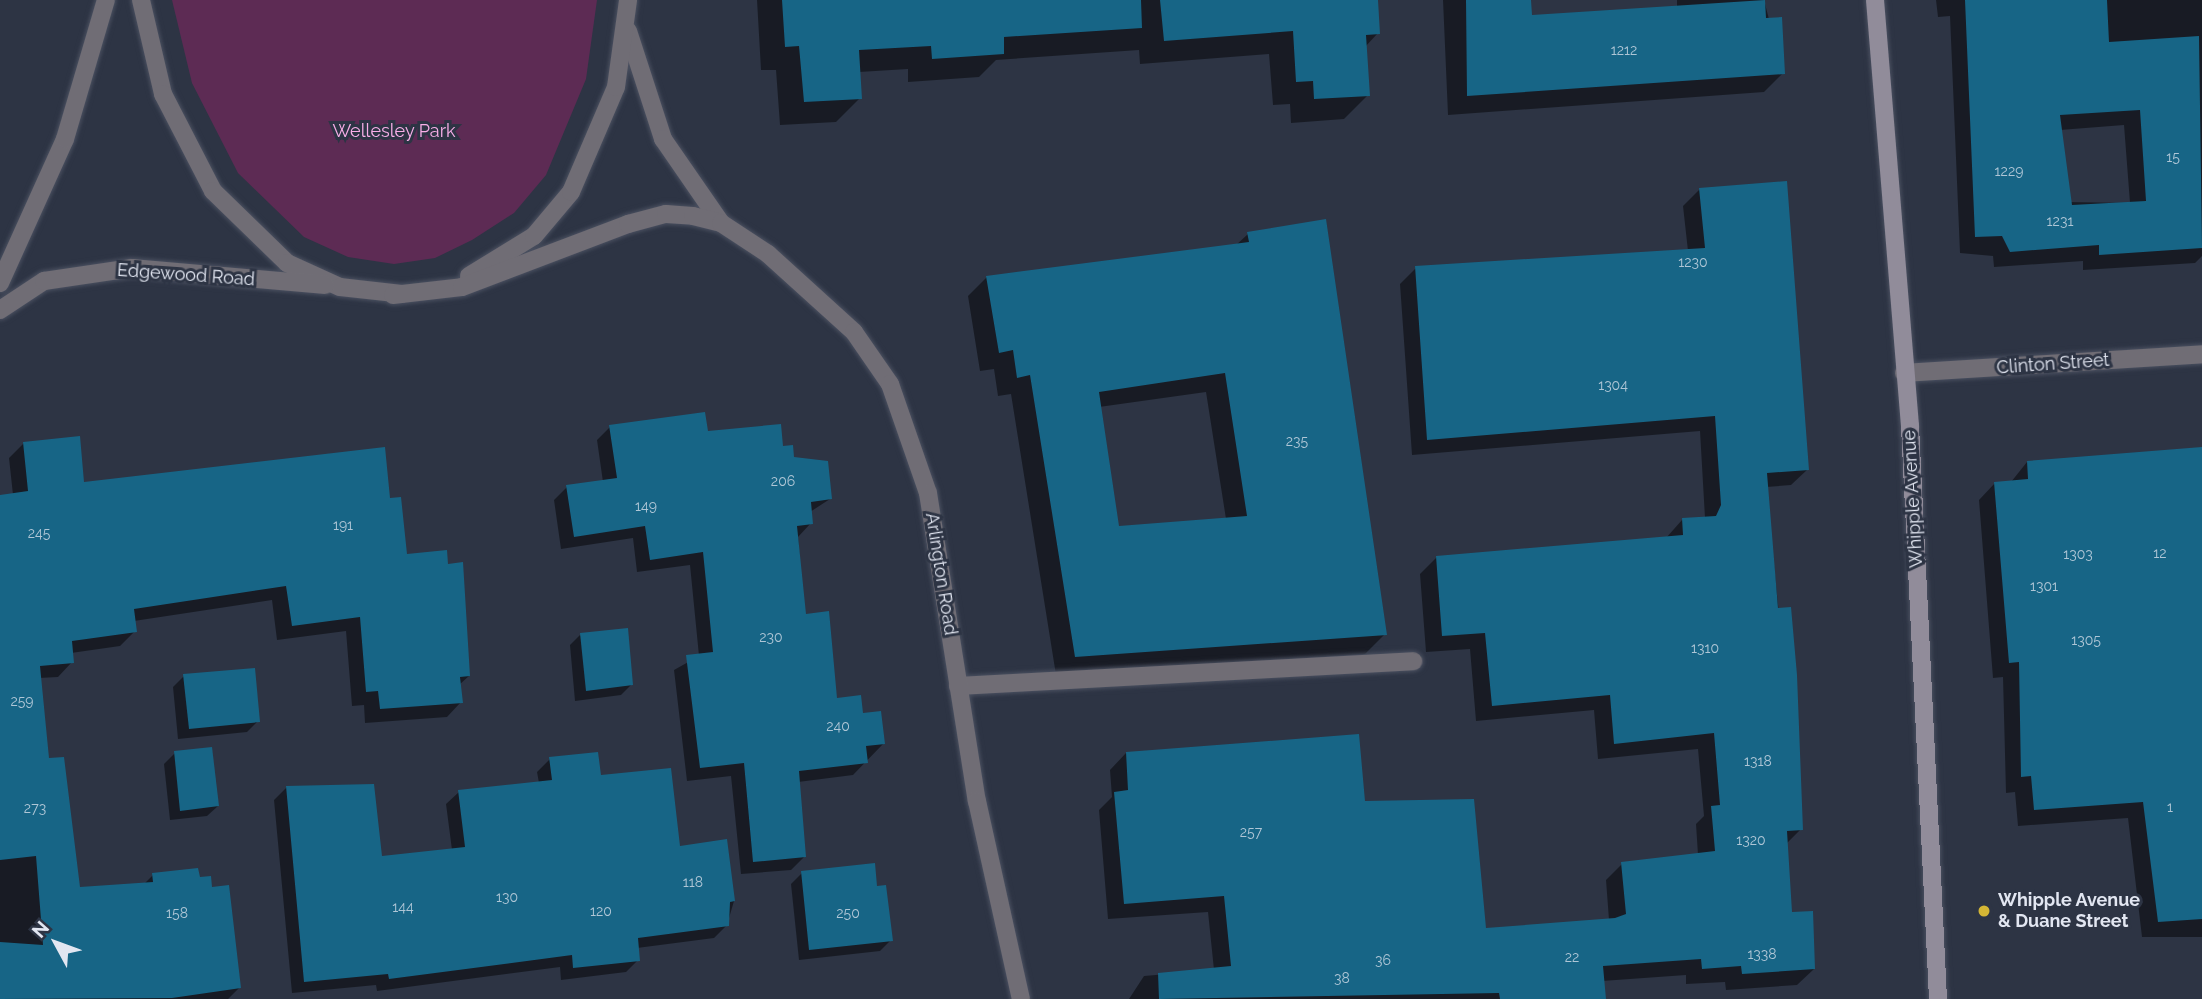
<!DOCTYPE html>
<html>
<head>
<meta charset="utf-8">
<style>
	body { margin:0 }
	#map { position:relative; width:2202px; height:999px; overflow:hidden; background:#2d3444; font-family:Raleway,sans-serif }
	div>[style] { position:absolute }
	.green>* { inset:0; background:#5d2b54 }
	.shadow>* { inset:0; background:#0007 }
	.building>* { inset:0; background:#176586 }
	.roads { filter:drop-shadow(0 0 2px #4a5060) drop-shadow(0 0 2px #4a5060) }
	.lane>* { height:18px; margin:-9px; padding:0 9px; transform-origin:9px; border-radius:9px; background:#706d75 }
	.street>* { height:18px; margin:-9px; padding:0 9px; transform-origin:9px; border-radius:9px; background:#706d75 }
	.secondary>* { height:18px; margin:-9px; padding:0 9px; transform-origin:9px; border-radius:9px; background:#918c9a }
	.dots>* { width:19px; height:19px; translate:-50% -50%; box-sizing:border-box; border:4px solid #2d3444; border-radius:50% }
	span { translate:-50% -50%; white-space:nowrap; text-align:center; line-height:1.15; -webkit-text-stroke:6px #2d3444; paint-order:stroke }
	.number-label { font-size:14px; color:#afc6d6 }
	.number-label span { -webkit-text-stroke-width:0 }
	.park-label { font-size:18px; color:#f8aee8 }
	.street-label { font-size:18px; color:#e2e6f1 }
	.poi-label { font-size:18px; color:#e2e6f1; font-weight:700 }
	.left { translate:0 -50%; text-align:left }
	.north { position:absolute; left:21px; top:908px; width:70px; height:70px; -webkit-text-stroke:5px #2d3444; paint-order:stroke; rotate:311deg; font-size:19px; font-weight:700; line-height:28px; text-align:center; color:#e2e6f1 }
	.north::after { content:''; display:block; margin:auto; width:24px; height:32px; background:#e2e6f1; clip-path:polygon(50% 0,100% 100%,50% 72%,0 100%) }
</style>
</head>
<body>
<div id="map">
	<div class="green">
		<div style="clip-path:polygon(172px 0,597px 0,586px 79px,546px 175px,514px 213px,472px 240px,435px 258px,394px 264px,348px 257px,304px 237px,238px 173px,192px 83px)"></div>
	</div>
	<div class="shadow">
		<div style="clip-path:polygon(757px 0,1376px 0,1378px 33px,1365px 47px,1368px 95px,1344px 119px,1291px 123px,1290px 104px,1273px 105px,1269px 54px,1140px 64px,1139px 50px,996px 60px,979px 77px,908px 82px,908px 69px,859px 72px,860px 98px,836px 122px,780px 125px,776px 70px,761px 70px)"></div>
		<div style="clip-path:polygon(1443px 0,1530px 0,1531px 17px,1677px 7px,1677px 0,1764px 0,1783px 73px,1764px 92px,1448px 115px)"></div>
		<div style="clip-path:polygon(evenodd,1936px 0,2202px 0,2202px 256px,2195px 263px,2083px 270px,2083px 261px,1994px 267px,1993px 256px,1960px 253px,1950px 16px,1938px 17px,1936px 0,2124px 125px,2130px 203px,2065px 202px,2060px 130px,2124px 125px)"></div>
		<div style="clip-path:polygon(1700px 189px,1808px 469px,1791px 485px,1766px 487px,1801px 829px,1786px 844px,1790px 914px,1814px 969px,1797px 985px,1726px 990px,1725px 982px,1686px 984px,1686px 975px,1602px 981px,1604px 999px,1129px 999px,1144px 976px,1214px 970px,1208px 912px,1108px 919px,1099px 810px,1112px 797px,1110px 770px,1126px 753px,1363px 802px,1485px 930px,1609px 920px,1606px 880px,1622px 864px,1698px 855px,1696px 824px,1704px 816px,1698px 749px,1598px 759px,1594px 710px,1476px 721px,1470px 649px,1426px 652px,1420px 574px,1437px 557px,1666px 538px,1682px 520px,1705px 518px,1700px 431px,1412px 455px,1400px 284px,1416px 268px,1688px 251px,1683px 206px)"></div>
		<div style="clip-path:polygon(evenodd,1248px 234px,1385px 634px,1365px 654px,1056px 675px,1011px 394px,998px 396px,994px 369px,980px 371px,968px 296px,987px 277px,1235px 246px,1248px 234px,1206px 392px,1226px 519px,1117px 528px,1099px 407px,1206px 392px)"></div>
		<div style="clip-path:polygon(610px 427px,707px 433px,782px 448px,830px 499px,810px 512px,811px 523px,798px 537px,804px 615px,835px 699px,862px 715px,883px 744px,853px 775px,798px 782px,804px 857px,791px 870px,741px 874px,731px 776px,687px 781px,674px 670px,699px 656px,690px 565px,637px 572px,633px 538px,561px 549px,554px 500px,567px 487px,603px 482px,597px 440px)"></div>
		<div style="clip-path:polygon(24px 443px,82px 484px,388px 500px,405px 556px,469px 676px,459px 685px,461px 702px,447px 717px,365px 723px,364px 705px,352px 706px,346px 631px,277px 640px,272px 600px,134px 621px,135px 631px,120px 646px,71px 653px,72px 662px,58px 677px,39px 678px,48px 760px,79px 889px,144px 884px,153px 875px,240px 987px,228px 999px,0 999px,0 496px,13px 495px,9px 458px)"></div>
		<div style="clip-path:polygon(2202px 452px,2202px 937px,2142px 937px,2128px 818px,2018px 826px,2015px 792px,2006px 793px,2003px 677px,1993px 678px,1979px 500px,1995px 483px,2011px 482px,2027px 462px)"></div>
		<div style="clip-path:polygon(580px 635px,632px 684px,621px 695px,575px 701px,570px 645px)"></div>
		<div style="clip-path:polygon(184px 676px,258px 721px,247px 732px,178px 739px,173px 687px)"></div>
		<div style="clip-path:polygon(175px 753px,218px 806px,207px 816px,170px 820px,164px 764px)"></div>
		<div style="clip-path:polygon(550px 759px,599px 777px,734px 901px,727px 925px,714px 938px,637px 948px,638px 960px,626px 972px,561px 980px,560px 967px,377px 991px,376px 985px,292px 993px,274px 800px,287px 787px,380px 857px,452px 850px,446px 804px,459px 792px,539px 783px,537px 772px)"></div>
		<div style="clip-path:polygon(802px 873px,876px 888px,891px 940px,880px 951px,799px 960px,791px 884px)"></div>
	</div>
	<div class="building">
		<div style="clip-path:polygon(782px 0,1141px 0,1142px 28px,1004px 37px,1004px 54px,932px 59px,931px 46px,859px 50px,862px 99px,804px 102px,799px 46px,785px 47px)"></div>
		<div style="clip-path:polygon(1160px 0,1378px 0,1380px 34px,1366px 35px,1370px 96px,1314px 99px,1313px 81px,1296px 82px,1293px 31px,1164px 41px)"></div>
		<div style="clip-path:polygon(1466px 0,1531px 0,1532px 15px,1765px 0,1766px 18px,1782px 17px,1785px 74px,1467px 96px)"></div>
		<div style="clip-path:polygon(evenodd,1965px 0,2107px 0,2109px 42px,2199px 36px,2202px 248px,2099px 255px,2099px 245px,2010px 252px,2002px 236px,1975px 237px,1965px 0,2140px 110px,2146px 201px,2072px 205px,2060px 115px,2140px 110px)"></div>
		<div style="clip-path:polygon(1787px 181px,1809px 470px,1767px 473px,1778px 608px,1791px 607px,1797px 675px,1803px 830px,1787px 831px,1792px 912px,1813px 911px,1815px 969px,1742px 974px,1741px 966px,1702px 969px,1701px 959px,1603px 966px,1606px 999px,1500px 999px,1499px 993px,1159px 999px,1158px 973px,1231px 966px,1224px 896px,1124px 904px,1114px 792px,1128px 790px,1126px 752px,1359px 734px,1365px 801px,1474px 799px,1486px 928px,1615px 918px,1626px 914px,1621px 862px,1715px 851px,1711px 806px,1720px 805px,1714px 733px,1614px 744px,1610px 695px,1492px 706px,1485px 633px,1442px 636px,1436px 556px,1683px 535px,1682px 518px,1716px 516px,1721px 505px,1715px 416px,1427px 440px,1415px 266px,1705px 248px,1699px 188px)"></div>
		<div style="clip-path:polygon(evenodd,1326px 219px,1387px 635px,1075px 657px,1030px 375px,1017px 378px,1013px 350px,999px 353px,986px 276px,1249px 242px,1247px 232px,1326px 219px,1225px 373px,1247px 516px,1119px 526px,1099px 392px,1225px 373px)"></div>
		<div style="clip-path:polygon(705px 412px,708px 431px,781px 424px,783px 446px,793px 445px,794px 457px,828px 461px,832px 499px,811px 502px,813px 524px,797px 526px,806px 614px,829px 611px,837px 698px,861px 695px,863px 713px,881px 711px,885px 744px,866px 746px,868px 763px,799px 771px,806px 857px,753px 862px,744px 763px,700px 768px,686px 655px,713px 652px,703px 552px,650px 560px,645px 526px,574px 537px,566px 485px,617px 478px,609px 425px)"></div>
		<div style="clip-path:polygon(80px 436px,84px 482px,385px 447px,390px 498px,401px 497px,407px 554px,447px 550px,448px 564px,463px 562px,470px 676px,460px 677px,463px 703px,380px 709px,378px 691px,366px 692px,360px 617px,292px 626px,286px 586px,134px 609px,137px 632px,72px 641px,74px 663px,40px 666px,49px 758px,64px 757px,80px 887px,153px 882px,152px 873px,198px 868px,200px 877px,211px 876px,212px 887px,229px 885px,241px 988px,172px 998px,0 999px,0 942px,43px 945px,36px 856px,0 860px,0 495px,28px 491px,23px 442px)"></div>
		<div style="clip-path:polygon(2202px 447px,2202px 919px,2158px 922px,2143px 802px,2034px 810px,2031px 776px,2021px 777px,2019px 662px,2009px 663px,1994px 482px,2028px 479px,2027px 461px)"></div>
		<div style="clip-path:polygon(628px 628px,633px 685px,586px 691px,580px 633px)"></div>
		<div style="clip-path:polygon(255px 668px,260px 722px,189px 729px,183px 674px)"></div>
		<div style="clip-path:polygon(212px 747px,219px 806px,180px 811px,174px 751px)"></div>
		<div style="clip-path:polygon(598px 752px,601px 775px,671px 768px,680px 846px,727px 839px,735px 901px,730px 902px,729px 926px,638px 938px,640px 961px,573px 968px,572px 955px,389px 979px,388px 974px,304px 982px,286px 786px,374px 784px,382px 856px,465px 847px,458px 790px,552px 780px,549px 757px)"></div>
		<div style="clip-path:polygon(875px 863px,877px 886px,886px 885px,893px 941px,809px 950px,801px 871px)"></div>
	</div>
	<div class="roads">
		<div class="lane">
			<div style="left:958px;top:686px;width:456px;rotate:-3.1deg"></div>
		</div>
		<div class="street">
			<div style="left:141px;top:0;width:97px;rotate:76.8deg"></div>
			<div style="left:163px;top:94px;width:109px;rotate:62.7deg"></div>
			<div style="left:213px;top:191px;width:103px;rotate:44.2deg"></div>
			<div style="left:287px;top:263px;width:58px;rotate:24.4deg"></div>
			<div style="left:340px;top:287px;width:62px;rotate:6.4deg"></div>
			<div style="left:628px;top:31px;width:114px;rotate:72deg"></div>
			<div style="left:663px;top:139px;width:102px;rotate:55.4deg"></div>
			<div style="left:469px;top:276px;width:76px;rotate:-31.6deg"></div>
			<div style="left:534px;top:236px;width:57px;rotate:-49.9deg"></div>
			<div style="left:571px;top:192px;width:114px;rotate:-66.8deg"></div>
			<div style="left:616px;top:87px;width:88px;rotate:-82.1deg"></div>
			<div style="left:0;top:283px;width:158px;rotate:-65.7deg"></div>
			<div style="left:65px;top:139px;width:145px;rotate:-73.6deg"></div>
			<div style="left:393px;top:295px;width:69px;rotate:-6.6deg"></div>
			<div style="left:462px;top:287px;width:178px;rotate:-20.8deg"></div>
			<div style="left:628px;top:224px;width:39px;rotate:-15deg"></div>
			<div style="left:666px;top:214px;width:27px;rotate:4deg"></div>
			<div style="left:693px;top:216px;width:29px;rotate:14deg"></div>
			<div style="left:721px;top:223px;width:56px;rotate:33.4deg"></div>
			<div style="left:768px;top:254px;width:116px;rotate:42.2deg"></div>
			<div style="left:854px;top:332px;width:63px;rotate:55.3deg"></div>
			<div style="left:890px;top:384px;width:115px;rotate:70.8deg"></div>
			<div style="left:928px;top:493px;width:312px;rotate:81deg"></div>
			<div style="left:977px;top:801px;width:203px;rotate:77.5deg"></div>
			<div style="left:0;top:310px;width:53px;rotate:-33.4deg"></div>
			<div style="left:44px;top:281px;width:89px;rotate:-8.4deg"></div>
			<div style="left:132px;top:268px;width:194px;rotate:5deg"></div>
			<div style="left:1904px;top:373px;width:299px;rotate:-3.6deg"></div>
		</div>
		<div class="secondary">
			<div style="left:1875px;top:0;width:427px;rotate:85.3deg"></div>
			<div style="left:1910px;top:426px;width:574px;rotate:87.2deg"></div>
		</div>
	</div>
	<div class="dots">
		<div style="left:1984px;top:911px;background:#d4b635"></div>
	</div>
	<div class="number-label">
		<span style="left:1624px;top:50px">1212</span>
		<span style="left:2173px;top:157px">15</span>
		<span style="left:2009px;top:171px">1229</span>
		<span style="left:2060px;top:221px">1231</span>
		<span style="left:1693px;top:262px">1230</span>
		<span style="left:1613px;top:385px">1304</span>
		<span style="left:1297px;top:441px">235</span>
		<span style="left:783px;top:481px">206</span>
		<span style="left:646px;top:506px">149</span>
		<span style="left:343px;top:525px">191</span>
		<span style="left:39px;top:533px">245</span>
		<span style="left:2160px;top:553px">12</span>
		<span style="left:2078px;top:554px">1303</span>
		<span style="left:2044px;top:586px">1301</span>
		<span style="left:771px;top:637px">230</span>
		<span style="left:2086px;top:640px">1305</span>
		<span style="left:1705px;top:648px">1310</span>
		<span style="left:22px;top:701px">259</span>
		<span style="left:838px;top:726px">240</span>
		<span style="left:1758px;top:761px">1318</span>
		<span style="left:2170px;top:807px">1</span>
		<span style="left:35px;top:808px">273</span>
		<span style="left:1251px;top:832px">257</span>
		<span style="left:1751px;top:840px">1320</span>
		<span style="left:693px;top:882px">118</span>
		<span style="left:507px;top:897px">130</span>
		<span style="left:403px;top:907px">144</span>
		<span style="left:601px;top:911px">120</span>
		<span style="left:177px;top:913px">158</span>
		<span style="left:848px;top:913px">250</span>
		<span style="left:1762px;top:954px">1338</span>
		<span style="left:1572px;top:957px">22</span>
		<span style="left:1383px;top:960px">36</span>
		<span style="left:1342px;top:978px">38</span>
	</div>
	<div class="park-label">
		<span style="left:394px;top:131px">Wellesley Park</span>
	</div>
	<div class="street-label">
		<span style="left:186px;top:275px;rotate:4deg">Edgewood Road</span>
		<span style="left:2053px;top:364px;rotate:-4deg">Clinton Street</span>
		<span style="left:1913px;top:499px;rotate:-93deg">Whipple Avenue</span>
		<span style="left:941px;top:574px;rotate:81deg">Arlington Road</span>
	</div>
	<div class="poi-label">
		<span class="left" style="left:1998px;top:911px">Whipple Avenue<br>&amp; Duane Street</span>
	</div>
	<div class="north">N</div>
</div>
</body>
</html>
